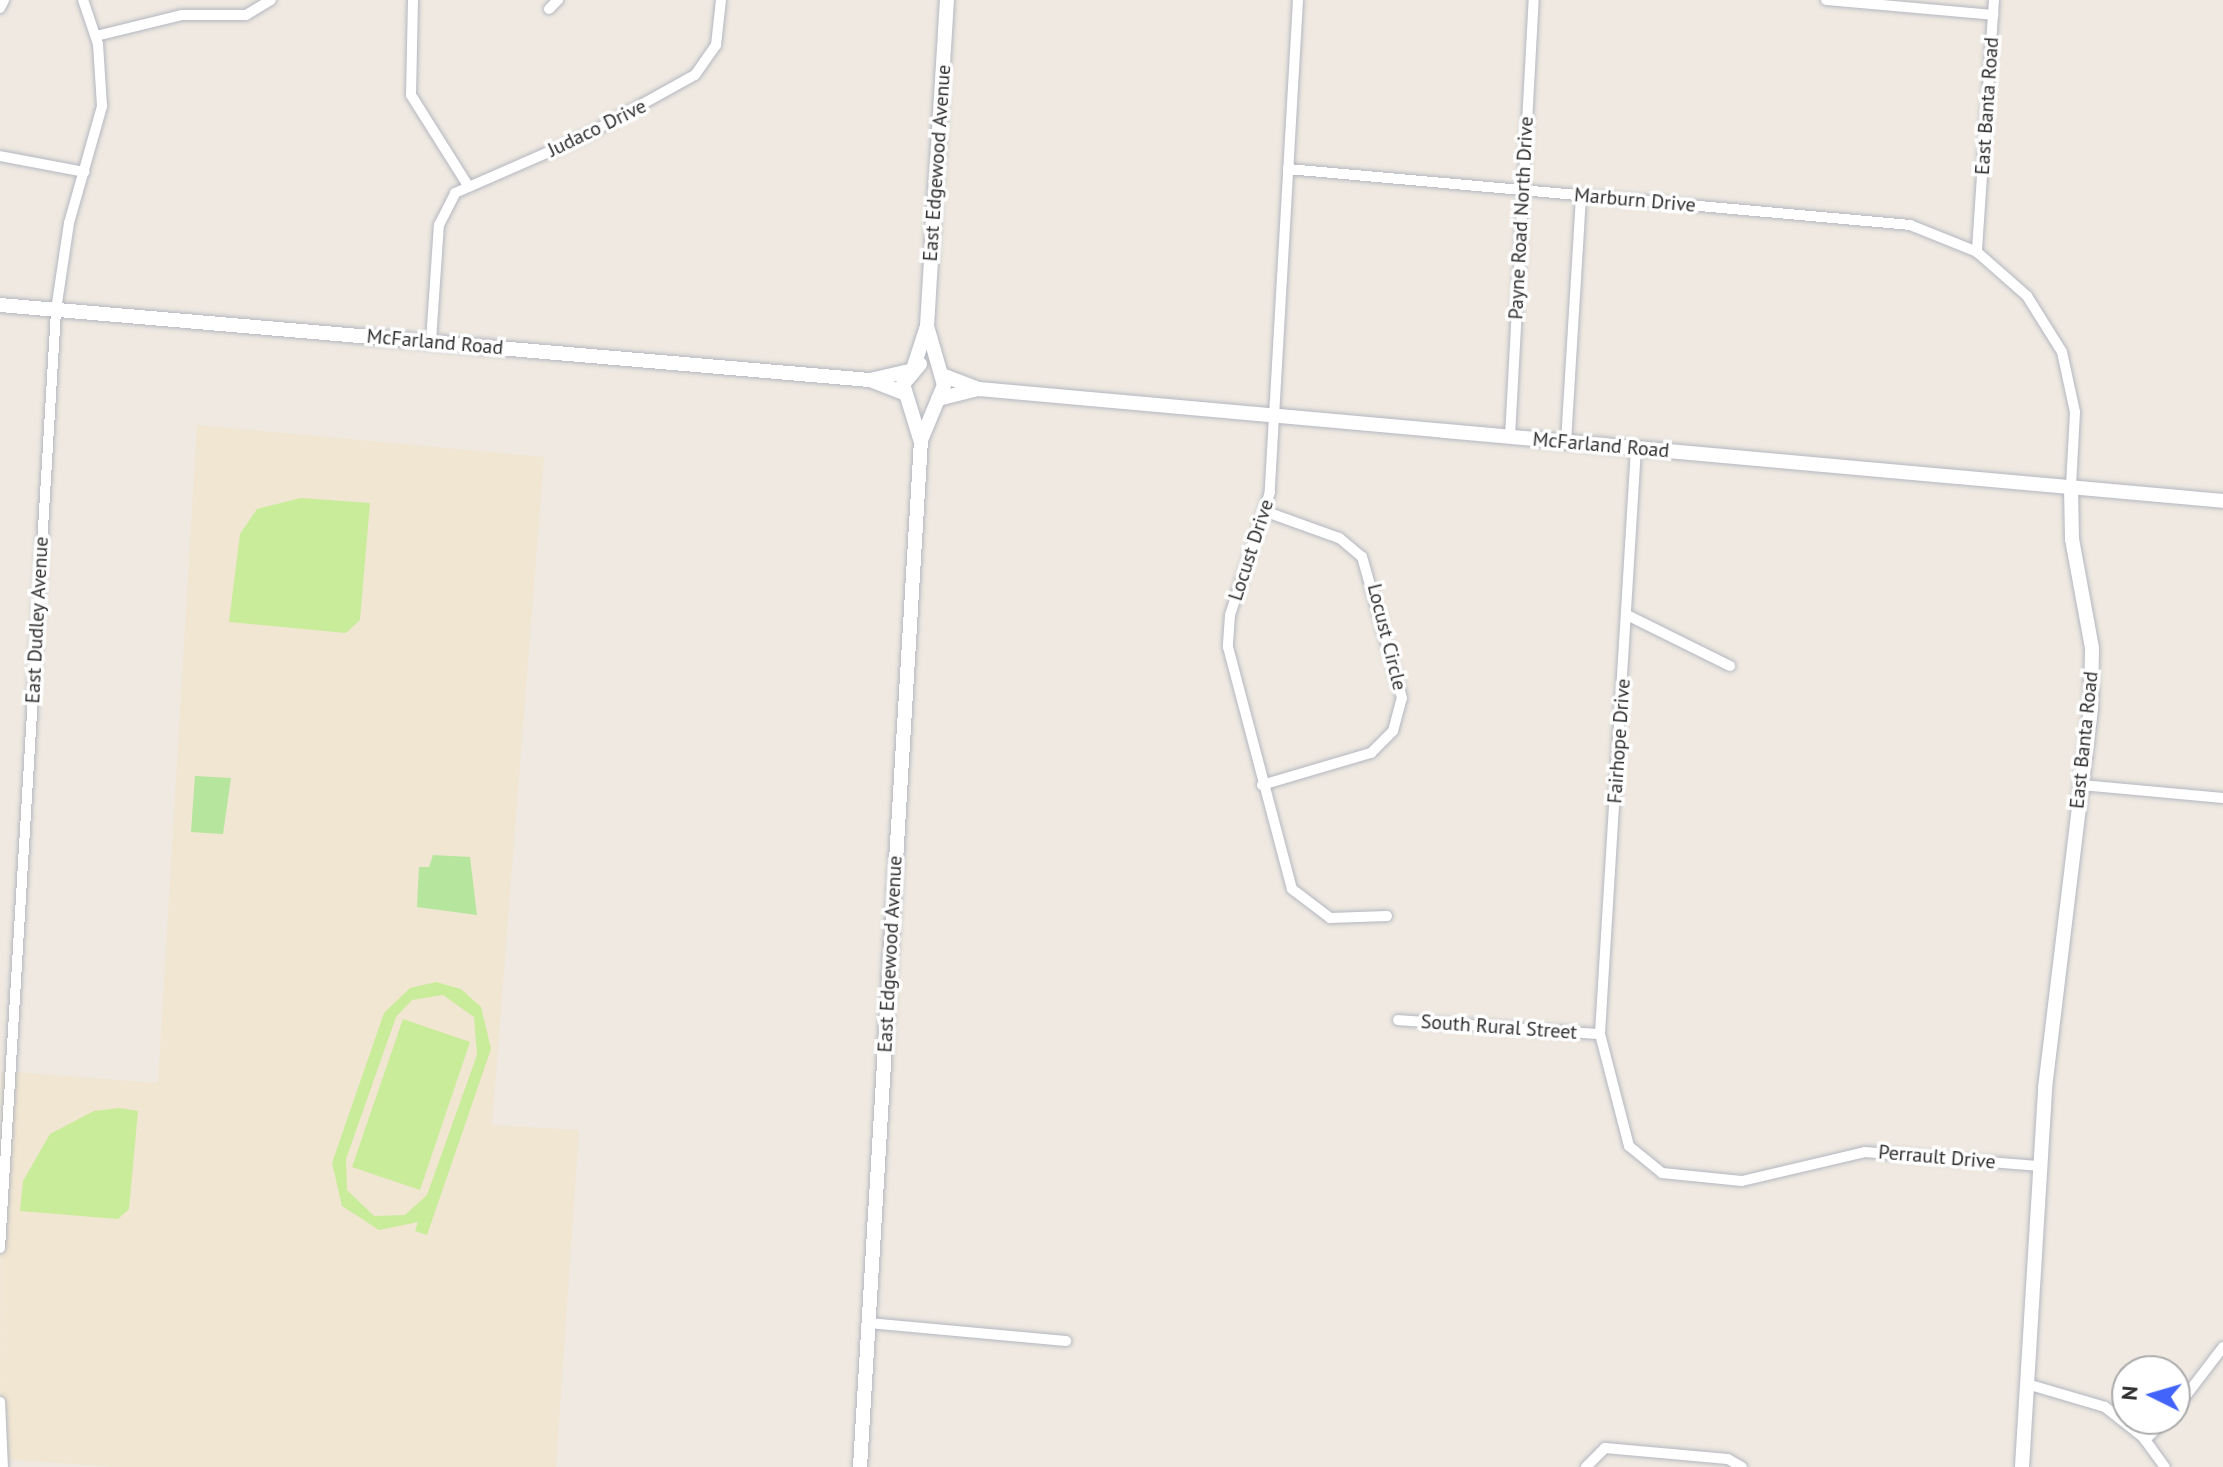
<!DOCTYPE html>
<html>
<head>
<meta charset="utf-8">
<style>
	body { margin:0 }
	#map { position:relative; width:2223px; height:1467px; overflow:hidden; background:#efe9e1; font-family:"PT Sans",sans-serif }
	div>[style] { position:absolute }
	.education>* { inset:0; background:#f0e6d1 }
	.green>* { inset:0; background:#b6e59e }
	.pitch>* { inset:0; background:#c9ec9a }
	.roads { filter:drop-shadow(0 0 2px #b4b7c1) drop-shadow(0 0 2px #b4b7c1) }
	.minor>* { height:10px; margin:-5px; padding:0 5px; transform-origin:5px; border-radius:5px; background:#fff }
	.tertiary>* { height:14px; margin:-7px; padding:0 7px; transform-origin:7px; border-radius:7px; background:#fff }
	.secondary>* { height:14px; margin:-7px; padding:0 7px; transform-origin:7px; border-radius:7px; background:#fff }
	span { translate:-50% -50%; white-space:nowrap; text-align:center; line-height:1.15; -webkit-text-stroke:7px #fff; paint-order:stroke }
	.street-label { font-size:20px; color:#2e2e2e }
	.north { position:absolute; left:2111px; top:1355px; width:80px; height:80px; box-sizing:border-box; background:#fff; border:2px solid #ababab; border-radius:50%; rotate:275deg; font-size:22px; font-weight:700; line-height:32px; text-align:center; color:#2e2e2e }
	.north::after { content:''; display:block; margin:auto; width:28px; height:36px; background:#4264fb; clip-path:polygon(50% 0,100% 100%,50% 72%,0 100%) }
</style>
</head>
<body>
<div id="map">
	<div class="education">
		<div style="clip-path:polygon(197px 425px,544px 457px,492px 1125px,579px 1130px,556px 1467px,116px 1467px,0 1459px,1px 1071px,158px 1083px)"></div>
	</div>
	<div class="green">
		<div style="clip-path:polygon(195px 776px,231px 778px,223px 834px,191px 832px)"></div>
		<div style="clip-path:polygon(433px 855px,470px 857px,477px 915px,417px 907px,419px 867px,429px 867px)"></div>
	</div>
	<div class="pitch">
		<div style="clip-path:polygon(301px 498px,370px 503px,360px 620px,346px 633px,229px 622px,240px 534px,257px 509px)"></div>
		<div style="clip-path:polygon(evenodd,436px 982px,461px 989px,481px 1007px,491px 1049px,427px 1235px,415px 1231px,418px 1222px,379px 1230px,342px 1206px,332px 1163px,384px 1013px,410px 988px,436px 982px,443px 995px,474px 1017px,477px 1055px,427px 1195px,405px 1215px,374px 1216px,347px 1190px,346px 1159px,396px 1017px,412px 1000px,443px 995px)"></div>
		<div style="clip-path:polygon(403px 1019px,470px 1042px,420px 1190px,352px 1167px)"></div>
		<div style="clip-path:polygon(119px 1108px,138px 1111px,129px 1209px,118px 1219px,20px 1211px,23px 1181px,50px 1134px,94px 1111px)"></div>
	</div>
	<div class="roads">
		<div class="minor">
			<div style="left:413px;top:0;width:95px;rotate:91.2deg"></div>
			<div style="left:411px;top:95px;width:105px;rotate:57.8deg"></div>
			<div style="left:1298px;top:0;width:493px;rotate:93.3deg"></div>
			<div style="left:1270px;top:492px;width:129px;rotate:108deg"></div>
			<div style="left:1230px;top:615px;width:32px;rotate:94deg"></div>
			<div style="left:1228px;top:647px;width:250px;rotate:75.2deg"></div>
			<div style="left:1292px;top:889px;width:48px;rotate:37.3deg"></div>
			<div style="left:1330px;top:918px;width:57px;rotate:-2deg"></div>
			<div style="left:1826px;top:0;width:168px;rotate:5.1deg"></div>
			<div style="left:1994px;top:0;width:253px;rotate:93.9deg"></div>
			<div style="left:1977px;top:252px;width:67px;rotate:41.3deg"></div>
			<div style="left:2027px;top:296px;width:66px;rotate:58deg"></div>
			<div style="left:2062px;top:352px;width:61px;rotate:77.8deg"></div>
			<div style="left:2075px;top:412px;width:75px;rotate:93.1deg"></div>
			<div style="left:0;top:8px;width:9px;rotate:-63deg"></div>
			<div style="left:549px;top:9px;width:13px;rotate:-45deg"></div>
			<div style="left:96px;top:36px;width:89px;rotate:-13.7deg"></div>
			<div style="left:182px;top:15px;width:64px"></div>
			<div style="left:246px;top:15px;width:29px;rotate:-31deg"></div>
			<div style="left:0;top:156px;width:86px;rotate:10.7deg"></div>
			<div style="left:1288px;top:169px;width:625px;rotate:5.14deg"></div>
			<div style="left:1910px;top:225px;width:72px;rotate:21.9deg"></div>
			<div style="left:431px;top:341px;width:116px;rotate:-86.1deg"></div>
			<div style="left:439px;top:225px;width:36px;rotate:-63deg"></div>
			<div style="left:455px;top:193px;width:140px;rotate:-23.6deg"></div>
			<div style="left:583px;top:137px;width:128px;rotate:-29deg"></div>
			<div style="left:695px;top:75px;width:37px;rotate:-55deg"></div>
			<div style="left:716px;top:45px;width:45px;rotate:-83.7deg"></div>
			<div style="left:1510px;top:437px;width:438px;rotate:-86.9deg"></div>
			<div style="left:1566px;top:442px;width:247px;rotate:-86.5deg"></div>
			<div style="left:1636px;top:448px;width:587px;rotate:93.52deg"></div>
			<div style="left:1600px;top:1034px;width:116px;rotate:75.5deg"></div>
			<div style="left:1629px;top:1146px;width:43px;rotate:39.3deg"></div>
			<div style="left:1662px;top:1173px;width:80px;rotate:5.7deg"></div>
			<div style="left:1742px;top:1181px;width:126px;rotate:-13.3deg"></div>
			<div style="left:1865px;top:1152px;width:176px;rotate:4.6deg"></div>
			<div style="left:1627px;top:615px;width:115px;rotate:26.3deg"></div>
			<div style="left:1262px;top:785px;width:114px;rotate:-16.4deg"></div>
			<div style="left:1371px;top:753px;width:31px;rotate:-45deg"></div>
			<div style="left:1393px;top:731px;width:34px;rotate:-75deg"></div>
			<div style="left:1402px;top:698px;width:147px;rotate:-105.8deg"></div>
			<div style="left:1362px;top:557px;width:30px;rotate:-140deg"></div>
			<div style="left:1339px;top:538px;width:80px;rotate:-160.2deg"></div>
			<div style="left:2081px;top:785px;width:143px;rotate:5.2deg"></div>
			<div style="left:1398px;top:1020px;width:202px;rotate:4deg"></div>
			<div style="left:0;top:1248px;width:940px;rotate:-86.58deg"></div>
			<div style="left:56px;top:310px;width:88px;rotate:-81.5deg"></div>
			<div style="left:69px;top:223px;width:122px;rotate:-74.2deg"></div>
			<div style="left:102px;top:106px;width:62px;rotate:-93.7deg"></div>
			<div style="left:98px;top:44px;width:46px;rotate:-108.8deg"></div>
			<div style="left:868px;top:1323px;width:199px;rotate:5.2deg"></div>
			<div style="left:2027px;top:1384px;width:81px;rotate:16.4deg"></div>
			<div style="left:2105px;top:1407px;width:48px;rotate:38.3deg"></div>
			<div style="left:2143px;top:1437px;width:37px;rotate:54deg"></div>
			<div style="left:0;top:1402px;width:65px;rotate:87.4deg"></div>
			<div style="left:2175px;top:1410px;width:79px;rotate:-52.7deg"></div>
			<div style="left:2145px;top:1440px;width:30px;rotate:-45deg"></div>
			<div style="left:1586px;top:1467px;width:27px;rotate:-45deg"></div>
			<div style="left:1605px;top:1448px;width:123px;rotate:5.1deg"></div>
			<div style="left:1728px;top:1459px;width:16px;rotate:30deg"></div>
		</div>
		<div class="tertiary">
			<div style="left:0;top:305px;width:873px;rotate:4.93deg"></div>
			<div style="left:870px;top:380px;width:36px;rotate:21deg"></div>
			<div style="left:942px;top:375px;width:40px;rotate:21deg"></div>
			<div style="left:979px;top:389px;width:1249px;rotate:5.14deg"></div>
			<div style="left:870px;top:380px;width:39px;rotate:-13deg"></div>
			<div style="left:938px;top:399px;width:38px;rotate:-14deg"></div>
			<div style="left:2022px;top:1467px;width:380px;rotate:-86.5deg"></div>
			<div style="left:2045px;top:1088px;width:385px;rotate:-83.1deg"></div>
			<div style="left:2091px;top:706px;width:58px;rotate:-89deg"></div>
			<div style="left:2092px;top:648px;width:111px;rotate:-100.4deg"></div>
			<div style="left:2072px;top:539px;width:52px;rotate:-91.1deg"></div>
		</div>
		<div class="secondary">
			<div style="left:920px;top:364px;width:26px;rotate:130deg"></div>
			<div style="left:903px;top:384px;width:58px;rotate:72.8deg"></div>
			<div style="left:914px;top:366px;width:42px;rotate:-72deg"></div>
			<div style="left:927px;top:326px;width:327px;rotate:-86.5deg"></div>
			<div style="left:860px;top:1467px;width:1029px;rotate:-86.6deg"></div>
			<div style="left:921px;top:440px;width:60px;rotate:-67.3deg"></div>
			<div style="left:944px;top:385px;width:61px;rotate:-106.1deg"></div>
		</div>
	</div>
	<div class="street-label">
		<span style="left:1987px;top:106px;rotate:-86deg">East Banta Road</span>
		<span style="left:597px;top:128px;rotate:-26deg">Judaco Drive</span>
		<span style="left:937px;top:163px;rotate:-86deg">East Edgewood Avenue</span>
		<span style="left:1635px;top:200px;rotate:5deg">Marburn Drive</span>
		<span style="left:1521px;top:218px;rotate:-87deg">Payne Road North Drive</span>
		<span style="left:435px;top:342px;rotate:5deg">McFarland Road</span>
		<span style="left:1601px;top:445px;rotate:5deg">McFarland Road</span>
		<span style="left:1251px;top:550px;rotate:-72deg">Locust Drive</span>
		<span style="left:37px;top:620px;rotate:-87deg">East Dudley Avenue</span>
		<span style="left:1387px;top:637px;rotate:76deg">Locust Circle</span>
		<span style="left:2084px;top:740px;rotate:-84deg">East Banta Road</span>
		<span style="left:1619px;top:741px;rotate:-86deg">Fairhope Drive</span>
		<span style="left:890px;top:954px;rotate:-87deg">East Edgewood Avenue</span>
		<span style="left:1499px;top:1027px;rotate:4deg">South Rural Street</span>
		<span style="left:1937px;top:1157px;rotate:5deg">Perrault Drive</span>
	</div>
	<div class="north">N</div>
</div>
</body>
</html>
